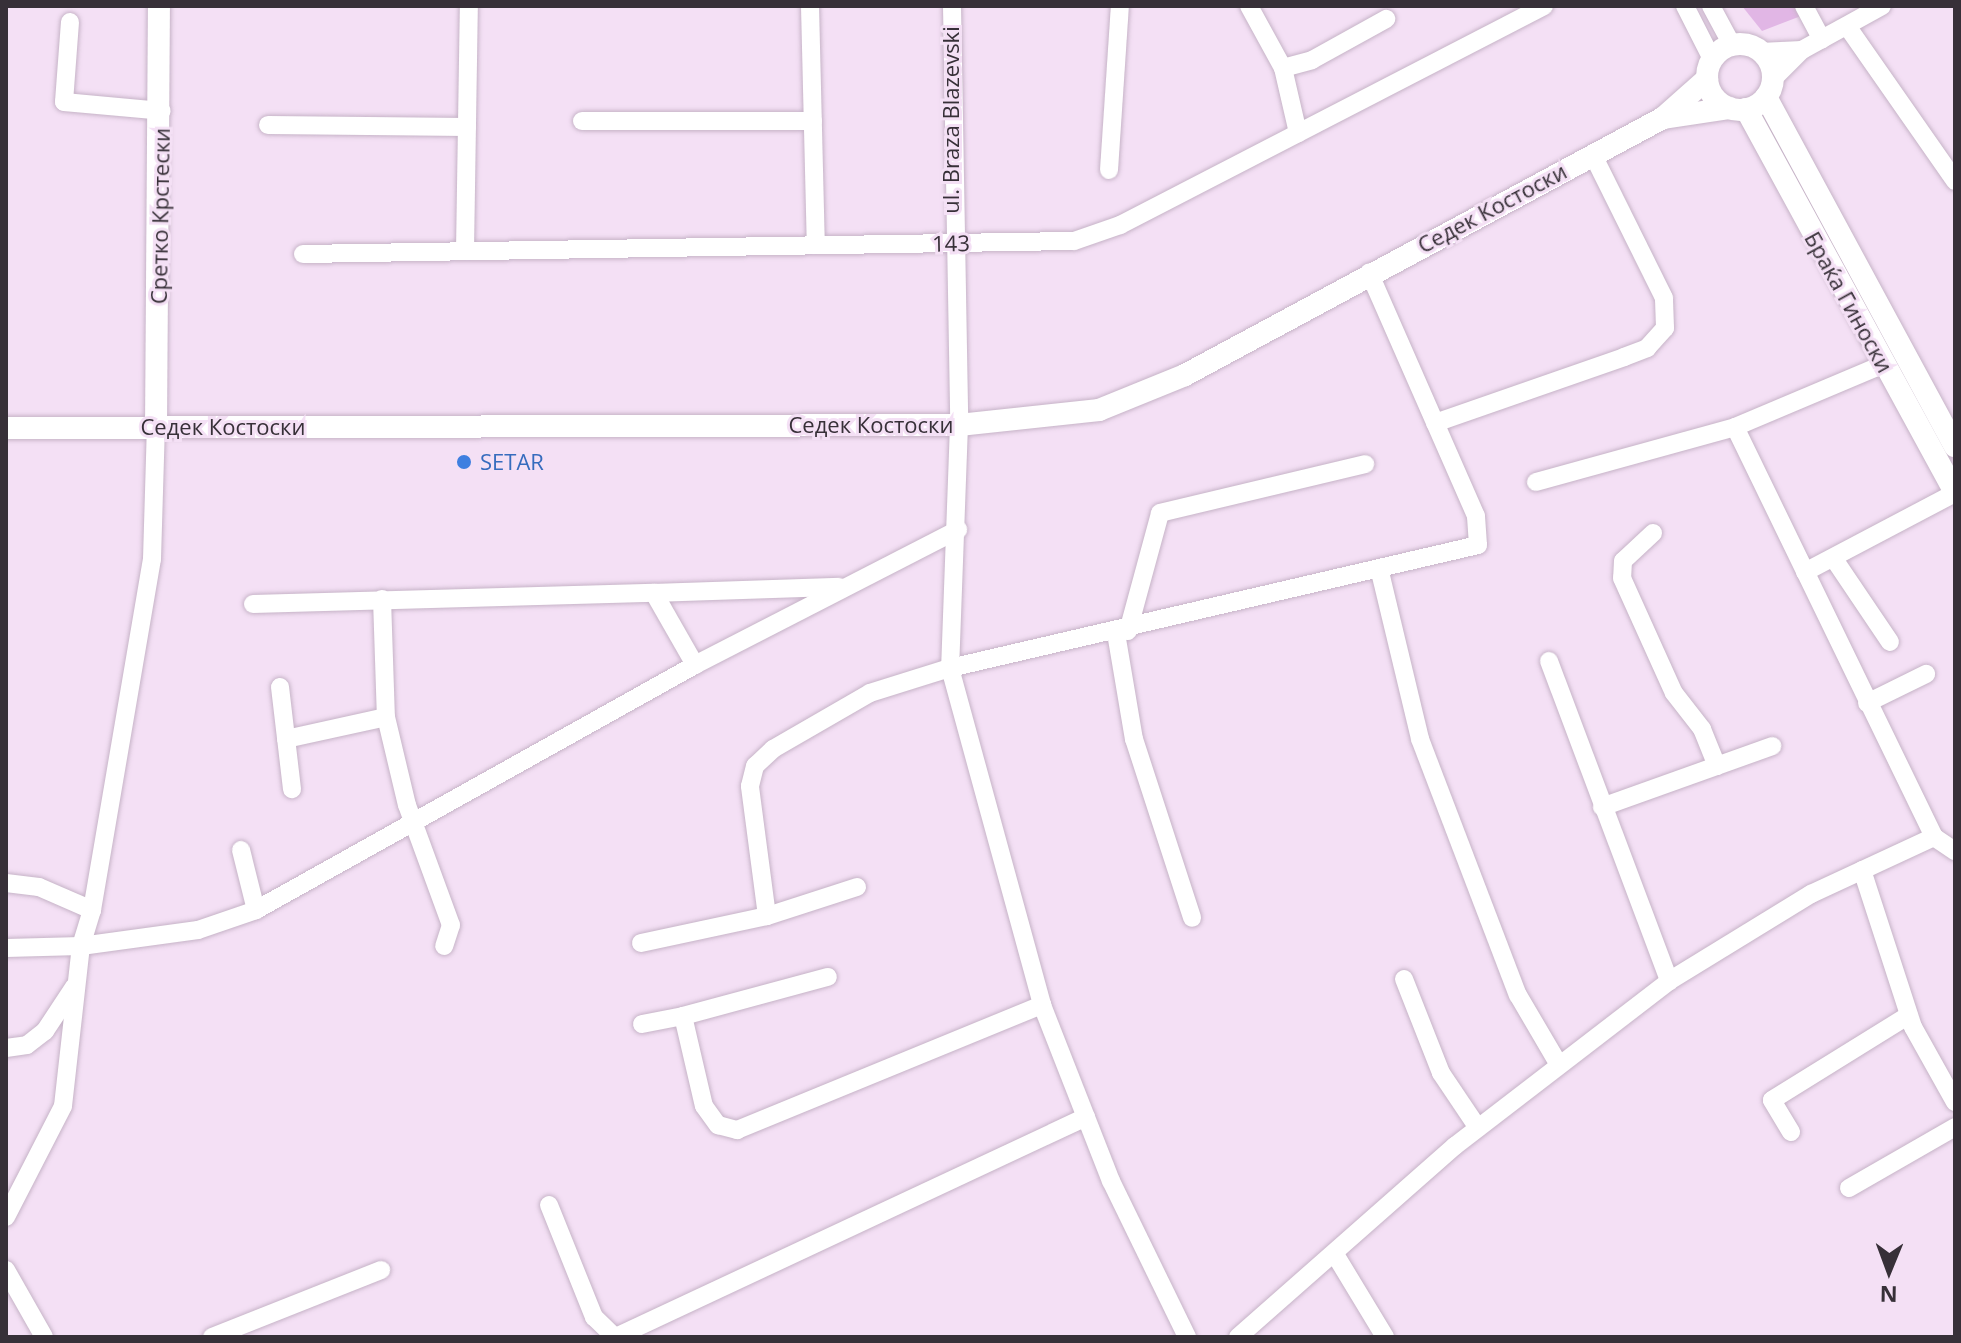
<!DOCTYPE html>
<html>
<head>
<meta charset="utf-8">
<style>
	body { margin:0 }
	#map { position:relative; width:1961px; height:1343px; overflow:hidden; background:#f4e0f5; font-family:"Open Sans",sans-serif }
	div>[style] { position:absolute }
	.building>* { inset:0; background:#e1b6e5 }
	.roads { filter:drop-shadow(0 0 2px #c6b3c7) drop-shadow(0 0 2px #c6b3c7) }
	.minor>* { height:18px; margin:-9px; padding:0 9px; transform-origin:9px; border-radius:9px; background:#fff }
	.major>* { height:22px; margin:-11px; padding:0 11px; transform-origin:11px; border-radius:11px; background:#fff }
	.major>.ring { margin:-11px; padding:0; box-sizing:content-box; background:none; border:22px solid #fff; border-radius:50% }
	.dots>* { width:22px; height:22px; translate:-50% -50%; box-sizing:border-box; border:4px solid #f4e0f5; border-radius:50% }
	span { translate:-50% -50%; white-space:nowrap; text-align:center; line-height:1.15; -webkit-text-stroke:6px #f4e0f5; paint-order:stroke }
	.street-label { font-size:22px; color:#373038 }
	.shop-label { font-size:22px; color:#366cbe }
	.left { translate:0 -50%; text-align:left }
	.frame { position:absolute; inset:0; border:8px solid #373038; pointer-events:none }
	.north { position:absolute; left:1849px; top:1231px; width:80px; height:80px; -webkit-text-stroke:6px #f4e0f5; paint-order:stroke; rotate:181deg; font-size:22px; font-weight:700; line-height:32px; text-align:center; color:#373038 }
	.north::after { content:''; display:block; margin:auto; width:28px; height:36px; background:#373038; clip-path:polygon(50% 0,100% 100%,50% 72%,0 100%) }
</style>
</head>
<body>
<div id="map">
	<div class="building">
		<div style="clip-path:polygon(1742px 6px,1796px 6px,1801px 16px,1762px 31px)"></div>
	</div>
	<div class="roads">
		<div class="minor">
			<div style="left:810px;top:6px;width:239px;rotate:88.6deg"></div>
			<div style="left:952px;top:6px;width:419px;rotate:89deg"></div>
			<div style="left:959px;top:425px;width:243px;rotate:92.1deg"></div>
			<div style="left:950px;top:668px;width:349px;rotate:74.7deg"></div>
			<div style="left:1042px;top:1005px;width:189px;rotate:68.6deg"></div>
			<div style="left:1111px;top:1181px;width:174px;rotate:64deg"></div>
			<div style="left:1249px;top:6px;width:71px;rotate:61.3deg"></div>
			<div style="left:1283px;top:68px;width:67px;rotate:77deg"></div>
			<div style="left:1685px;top:6px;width:59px;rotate:63deg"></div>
			<div style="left:1711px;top:6px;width:44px;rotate:61.7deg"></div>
			<div style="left:1804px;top:6px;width:38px;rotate:62deg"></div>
			<div style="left:70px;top:22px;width:80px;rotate:94.3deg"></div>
			<div style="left:64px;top:102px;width:98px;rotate:5.2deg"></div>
			<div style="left:1847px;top:26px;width:189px;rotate:55.1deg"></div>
			<div style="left:1760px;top:52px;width:42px;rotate:-2.7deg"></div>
			<div style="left:1802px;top:50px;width:91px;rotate:-28.8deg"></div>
			<div style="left:1283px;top:68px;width:30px;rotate:-15deg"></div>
			<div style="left:1312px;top:60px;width:85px;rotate:-29deg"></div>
			<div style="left:1773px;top:79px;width:41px;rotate:-45deg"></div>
			<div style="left:582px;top:121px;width:231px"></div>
			<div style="left:268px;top:125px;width:199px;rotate:0.6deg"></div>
			<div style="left:1109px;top:170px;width:164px;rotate:-86.2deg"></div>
			<div style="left:465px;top:251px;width:245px;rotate:-89.1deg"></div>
			<div style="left:303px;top:254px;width:771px;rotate:-0.97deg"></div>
			<div style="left:1074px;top:241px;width:49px;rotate:-19.2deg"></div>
			<div style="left:1120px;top:225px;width:477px;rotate:-27.3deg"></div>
			<div style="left:1435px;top:423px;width:200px;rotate:-19.2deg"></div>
			<div style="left:1624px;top:357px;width:25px;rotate:-21deg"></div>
			<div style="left:1647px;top:348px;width:27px;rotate:-48deg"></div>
			<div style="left:1665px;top:328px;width:30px;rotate:-92deg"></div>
			<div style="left:1664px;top:298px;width:160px;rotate:-116.4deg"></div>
			<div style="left:1735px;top:427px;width:456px;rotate:64.1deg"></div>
			<div style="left:1536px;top:482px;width:206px;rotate:-15.4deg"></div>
			<div style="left:1735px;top:427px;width:162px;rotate:-22.9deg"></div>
			<div style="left:1653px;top:533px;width:41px;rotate:137deg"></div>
			<div style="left:1623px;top:561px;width:17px;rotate:93deg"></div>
			<div style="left:1622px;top:578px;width:126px;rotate:65.7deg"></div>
			<div style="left:1674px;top:693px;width:46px;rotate:52.1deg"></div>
			<div style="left:1702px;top:729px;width:40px;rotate:68deg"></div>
			<div style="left:1834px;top:559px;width:100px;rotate:56deg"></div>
			<div style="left:1380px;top:572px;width:172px;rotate:76.5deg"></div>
			<div style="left:1420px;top:739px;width:274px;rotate:69.1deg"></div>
			<div style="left:1518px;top:995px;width:81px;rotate:59.6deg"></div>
			<div style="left:1805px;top:572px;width:170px;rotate:-27.8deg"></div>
			<div style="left:654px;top:593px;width:185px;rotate:-1.9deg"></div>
			<div style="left:382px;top:599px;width:118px;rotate:88.1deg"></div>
			<div style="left:386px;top:717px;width:90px;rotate:76.6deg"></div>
			<div style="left:407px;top:805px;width:128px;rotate:69.9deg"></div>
			<div style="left:451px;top:925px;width:22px;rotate:108deg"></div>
			<div style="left:253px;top:604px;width:401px;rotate:-1.6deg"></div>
			<div style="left:654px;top:593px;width:83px;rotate:60.3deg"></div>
			<div style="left:1128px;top:631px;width:122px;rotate:-74.8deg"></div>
			<div style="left:1160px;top:513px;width:211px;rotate:-13.4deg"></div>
			<div style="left:1116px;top:633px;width:108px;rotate:80.4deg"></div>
			<div style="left:1134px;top:739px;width:188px;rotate:72deg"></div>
			<div style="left:1549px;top:661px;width:342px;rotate:69.4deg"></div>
			<div style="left:280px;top:687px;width:103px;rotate:83.3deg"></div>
			<div style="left:1867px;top:703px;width:66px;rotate:-26.2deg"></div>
			<div style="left:286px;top:739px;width:102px;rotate:-12.4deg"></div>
			<div style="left:1602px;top:807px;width:181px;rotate:-19.7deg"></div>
			<div style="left:241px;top:850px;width:62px;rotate:76deg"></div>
			<div style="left:1862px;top:870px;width:165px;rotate:72deg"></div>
			<div style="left:1913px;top:1027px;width:86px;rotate:60.8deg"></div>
			<div style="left:6px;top:883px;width:33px;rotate:7deg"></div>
			<div style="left:39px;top:887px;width:58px;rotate:23.5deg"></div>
			<div style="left:857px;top:887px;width:95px;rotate:162.1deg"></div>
			<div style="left:767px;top:916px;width:131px;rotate:-97.5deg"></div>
			<div style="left:750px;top:786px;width:21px;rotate:-76deg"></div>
			<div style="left:755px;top:766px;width:25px;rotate:-43deg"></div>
			<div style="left:773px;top:749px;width:112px;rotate:-30deg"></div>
			<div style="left:870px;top:693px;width:84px;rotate:-17.4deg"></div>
			<div style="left:950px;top:668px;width:542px;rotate:-13.11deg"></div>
			<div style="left:1478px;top:545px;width:29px;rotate:-94deg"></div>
			<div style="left:1476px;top:516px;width:266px;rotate:-113.7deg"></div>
			<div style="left:641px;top:943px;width:129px;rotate:-12.1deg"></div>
			<div style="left:6px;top:948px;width:75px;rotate:-1.5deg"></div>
			<div style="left:81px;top:946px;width:38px;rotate:-73deg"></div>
			<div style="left:92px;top:910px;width:356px;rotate:-80.3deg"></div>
			<div style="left:152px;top:559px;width:132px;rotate:-88.3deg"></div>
			<div style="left:1404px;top:979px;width:101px;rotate:68.5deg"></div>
			<div style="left:1441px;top:1073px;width:66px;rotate:56.1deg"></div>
			<div style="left:683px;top:1016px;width:150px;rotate:-15.1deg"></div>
			<div style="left:642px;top:1024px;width:42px;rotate:-11deg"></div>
			<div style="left:683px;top:1016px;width:92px;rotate:76.9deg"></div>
			<div style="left:704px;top:1106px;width:24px;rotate:54deg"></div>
			<div style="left:718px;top:1125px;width:20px;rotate:15deg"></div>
			<div style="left:737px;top:1130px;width:330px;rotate:-22.3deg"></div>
			<div style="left:6px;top:1048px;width:21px;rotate:-8deg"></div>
			<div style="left:27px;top:1045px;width:23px;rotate:-38deg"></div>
			<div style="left:45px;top:1031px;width:53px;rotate:-56.6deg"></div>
			<div style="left:1791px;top:1132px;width:37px;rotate:-121deg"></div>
			<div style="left:1772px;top:1100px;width:161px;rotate:-31.8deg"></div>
			<div style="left:1849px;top:1188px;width:122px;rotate:-29.9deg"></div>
			<div style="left:549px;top:1205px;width:121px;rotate:68.1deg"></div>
			<div style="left:594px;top:1317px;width:29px;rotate:44deg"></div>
			<div style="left:6px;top:1217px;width:125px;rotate:-62.8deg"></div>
			<div style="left:63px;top:1106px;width:161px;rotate:-83.6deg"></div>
			<div style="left:81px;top:946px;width:118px;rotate:-7.8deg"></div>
			<div style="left:198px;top:930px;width:61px;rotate:-19deg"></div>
			<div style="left:256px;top:910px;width:503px;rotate:-29.17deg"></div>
			<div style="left:695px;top:665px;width:296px;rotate:-27.2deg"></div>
			<div style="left:1336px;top:1256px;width:95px;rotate:58.8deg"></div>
			<div style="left:6px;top:1270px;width:77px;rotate:60.4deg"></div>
			<div style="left:212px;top:1337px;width:182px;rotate:-21.6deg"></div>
			<div style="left:616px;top:1337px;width:519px;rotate:-25.08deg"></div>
			<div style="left:1238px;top:1337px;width:289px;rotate:-41.4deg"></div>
			<div style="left:1455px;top:1146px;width:270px;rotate:-37.6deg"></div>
			<div style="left:1669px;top:981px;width:167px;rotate:-31.5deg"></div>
			<div style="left:1811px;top:894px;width:136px;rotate:-24.9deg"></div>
			<div style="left:1934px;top:837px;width:25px;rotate:34deg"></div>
		</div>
		<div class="major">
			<div class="ring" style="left:1707px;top:44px;width:44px;height:44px"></div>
			<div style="left:1766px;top:97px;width:397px;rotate:61.6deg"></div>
			<div style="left:1746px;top:109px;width:437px;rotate:61.4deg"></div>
			<div style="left:1663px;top:118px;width:67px;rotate:-8.6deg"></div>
			<div style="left:156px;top:427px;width:421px;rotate:-89.6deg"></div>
			<div style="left:6px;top:428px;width:953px;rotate:-0.18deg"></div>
			<div style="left:959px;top:425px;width:141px;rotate:-6.1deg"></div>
			<div style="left:1099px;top:410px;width:93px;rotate:-22.1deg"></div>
			<div style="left:1185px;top:375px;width:543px;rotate:-28.27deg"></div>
			<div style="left:1663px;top:118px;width:59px;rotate:-41.6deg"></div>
		</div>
	</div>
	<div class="dots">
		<div style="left:464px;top:462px;background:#3f7fe0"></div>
	</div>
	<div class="street-label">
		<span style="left:951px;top:120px;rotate:-90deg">ul. Braza Blazevski</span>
		<span style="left:1492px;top:208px;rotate:-28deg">Седек Костоски</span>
		<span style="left:160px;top:216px;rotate:-89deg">Сретко Крстески</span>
		<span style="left:951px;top:243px;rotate:-1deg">143</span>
		<span style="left:1849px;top:302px;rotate:61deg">Браќа Гиноски</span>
		<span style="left:871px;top:425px">Седек Костоски</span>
		<span style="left:223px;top:427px">Седек Костоски</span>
	</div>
	<div class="shop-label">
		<span class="left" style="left:480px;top:462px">SETAR</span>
	</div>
	<div class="frame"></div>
	<div class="north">N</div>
</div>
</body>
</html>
